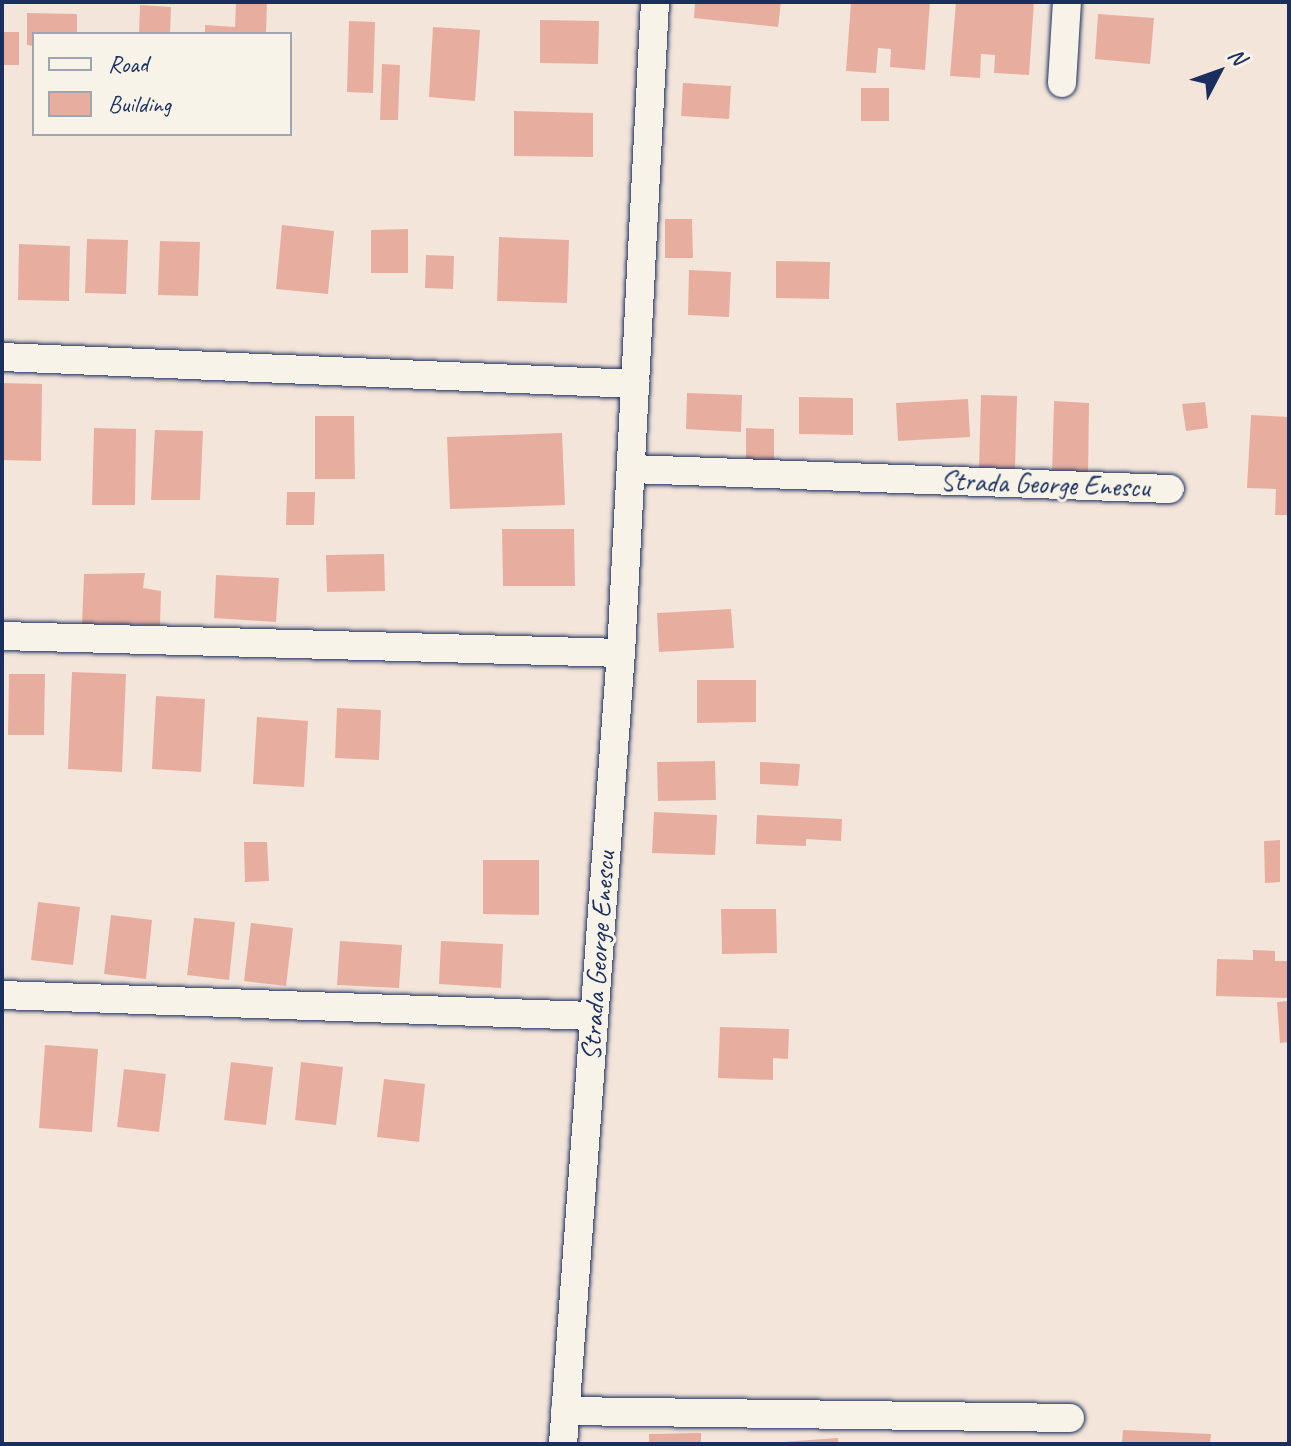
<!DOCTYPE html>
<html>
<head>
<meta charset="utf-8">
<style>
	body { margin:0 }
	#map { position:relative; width:1291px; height:1446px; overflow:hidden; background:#f4e5da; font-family:Caveat,sans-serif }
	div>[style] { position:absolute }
	.building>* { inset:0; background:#e7aea0 }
	.roads { filter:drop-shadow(0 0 2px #1b2f5e) drop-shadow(0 0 2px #1b2f5e) }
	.minor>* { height:28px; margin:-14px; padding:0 14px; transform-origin:14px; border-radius:14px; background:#f7f3e8 }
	span { translate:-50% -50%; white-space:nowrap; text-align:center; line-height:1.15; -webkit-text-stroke:6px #f7f3e8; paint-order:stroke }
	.street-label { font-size:28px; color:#1b2f5e }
	.frame { position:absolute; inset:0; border:4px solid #1b2f5e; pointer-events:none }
	.legend { position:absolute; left:32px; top:32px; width:260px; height:104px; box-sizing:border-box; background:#f7f3e8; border:2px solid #9fa5b1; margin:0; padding:10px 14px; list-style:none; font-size:24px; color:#1b2f5e }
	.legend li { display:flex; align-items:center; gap:16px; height:40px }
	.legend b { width:40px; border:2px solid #9fa5b1 }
	.north { position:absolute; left:1179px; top:32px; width:80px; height:80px; -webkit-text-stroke:6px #f7f3e8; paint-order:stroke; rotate:49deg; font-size:22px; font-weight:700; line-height:32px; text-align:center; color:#1b2f5e }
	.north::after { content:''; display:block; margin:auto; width:28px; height:36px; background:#1b2f5e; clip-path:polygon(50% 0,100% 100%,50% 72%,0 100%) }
</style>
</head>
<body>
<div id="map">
	<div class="building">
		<div style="clip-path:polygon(236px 2px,267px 2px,266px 34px,205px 34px,205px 25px,235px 27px)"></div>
		<div style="clip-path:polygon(695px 2px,781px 2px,778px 27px,694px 18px)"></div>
		<div style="clip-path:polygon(851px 2px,930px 2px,925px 70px,890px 67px,891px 49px,878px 48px,876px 73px,846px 71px)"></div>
		<div style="clip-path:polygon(956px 2px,1034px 2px,1029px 75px,994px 73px,995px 55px,981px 54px,980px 78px,950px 76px)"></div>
		<div style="clip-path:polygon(140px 5px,171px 7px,170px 34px,139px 34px)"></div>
		<div style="clip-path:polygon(27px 13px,77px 14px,77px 34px,34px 34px,34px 46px,27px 45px)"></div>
		<div style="clip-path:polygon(1098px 14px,1154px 18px,1150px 64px,1095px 59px)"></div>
		<div style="clip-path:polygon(540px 20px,599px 21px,598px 64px,540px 63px)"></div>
		<div style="clip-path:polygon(349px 21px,375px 22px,373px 93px,347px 92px)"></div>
		<div style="clip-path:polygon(433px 27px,480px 30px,475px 101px,429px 97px)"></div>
		<div style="clip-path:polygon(2px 32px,19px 32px,19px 65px,2px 65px)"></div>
		<div style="clip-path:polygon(382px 64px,400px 65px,398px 120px,380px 120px)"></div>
		<div style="clip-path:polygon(683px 83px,731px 86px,729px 119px,681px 116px)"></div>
		<div style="clip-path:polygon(861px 88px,889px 88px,889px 121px,861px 121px)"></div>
		<div style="clip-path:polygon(514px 111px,593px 113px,593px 157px,514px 156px)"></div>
		<div style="clip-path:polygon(665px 219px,692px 219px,693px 258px,665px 258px)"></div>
		<div style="clip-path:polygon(282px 225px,334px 231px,328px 294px,276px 289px)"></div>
		<div style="clip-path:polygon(408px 229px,408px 273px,371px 273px,371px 230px)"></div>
		<div style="clip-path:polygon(499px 237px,569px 240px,567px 303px,497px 301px)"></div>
		<div style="clip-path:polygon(87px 239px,128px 240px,126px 294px,85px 293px)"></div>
		<div style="clip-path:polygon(160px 241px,200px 242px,198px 296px,158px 295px)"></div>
		<div style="clip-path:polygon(19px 244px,70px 246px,69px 301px,18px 300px)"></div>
		<div style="clip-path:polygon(426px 255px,454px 256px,453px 289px,425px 288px)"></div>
		<div style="clip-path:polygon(776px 261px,830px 262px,829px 299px,776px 298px)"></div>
		<div style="clip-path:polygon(689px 270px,731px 272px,729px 317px,688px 315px)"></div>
		<div style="clip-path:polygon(2px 383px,42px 384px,41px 461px,2px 460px)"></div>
		<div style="clip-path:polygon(687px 393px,742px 395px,741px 432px,686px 429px)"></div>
		<div style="clip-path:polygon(981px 395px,1017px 396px,1015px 469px,979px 468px)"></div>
		<div style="clip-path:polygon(799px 397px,853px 398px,853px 435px,799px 434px)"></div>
		<div style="clip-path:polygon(968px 399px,970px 437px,898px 441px,896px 403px)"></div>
		<div style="clip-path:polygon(1054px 401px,1089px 403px,1088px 476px,1052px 475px)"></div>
		<div style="clip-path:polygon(1205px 402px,1208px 428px,1186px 431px,1182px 404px)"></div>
		<div style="clip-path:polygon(1251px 415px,1289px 417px,1289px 515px,1275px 515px,1276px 489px,1247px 488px)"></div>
		<div style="clip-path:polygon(315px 416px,354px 416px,355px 479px,315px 479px)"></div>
		<div style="clip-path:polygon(94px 428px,136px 429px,135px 505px,92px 505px)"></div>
		<div style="clip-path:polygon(746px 428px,774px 429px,774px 462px,746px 461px)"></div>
		<div style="clip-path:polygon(155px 430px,203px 431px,200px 500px,151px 500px)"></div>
		<div style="clip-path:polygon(562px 433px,565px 505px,450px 509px,447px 437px)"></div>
		<div style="clip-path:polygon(287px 492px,315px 492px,314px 525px,286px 525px)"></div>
		<div style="clip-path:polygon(502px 529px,574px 529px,575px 586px,503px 586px)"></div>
		<div style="clip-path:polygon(384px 554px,385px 591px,327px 592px,326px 555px)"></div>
		<div style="clip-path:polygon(145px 573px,143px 588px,161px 591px,160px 625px,82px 624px,84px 574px)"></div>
		<div style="clip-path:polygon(216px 575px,279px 578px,276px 622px,214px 618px)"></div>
		<div style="clip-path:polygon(731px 609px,734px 648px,659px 652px,657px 613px)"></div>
		<div style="clip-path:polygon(72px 672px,126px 674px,122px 772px,68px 769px)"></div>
		<div style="clip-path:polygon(9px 674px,45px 674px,44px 735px,8px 735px)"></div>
		<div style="clip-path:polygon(697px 680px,756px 680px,756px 722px,697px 723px)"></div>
		<div style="clip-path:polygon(156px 696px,205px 699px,201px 772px,152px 769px)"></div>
		<div style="clip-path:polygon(337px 708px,381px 710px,379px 760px,335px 758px)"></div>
		<div style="clip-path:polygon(257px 717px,308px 721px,304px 787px,253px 784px)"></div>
		<div style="clip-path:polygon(715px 761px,716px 800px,658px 801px,657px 762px)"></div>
		<div style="clip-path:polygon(760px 762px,800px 764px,798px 786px,760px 784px)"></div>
		<div style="clip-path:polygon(654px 812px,717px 815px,715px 855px,652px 853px)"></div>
		<div style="clip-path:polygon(757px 815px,842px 819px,841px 841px,806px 839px,806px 846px,756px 844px)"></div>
		<div style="clip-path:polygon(1280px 840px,1280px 882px,1265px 883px,1264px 841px)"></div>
		<div style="clip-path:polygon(244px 842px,267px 842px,269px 881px,245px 882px)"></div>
		<div style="clip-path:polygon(483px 860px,539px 860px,539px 915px,483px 914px)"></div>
		<div style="clip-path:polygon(38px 902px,80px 907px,73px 965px,31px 960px)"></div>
		<div style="clip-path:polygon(721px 909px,776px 909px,777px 953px,722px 954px)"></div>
		<div style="clip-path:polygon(111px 915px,152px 920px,146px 979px,104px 974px)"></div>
		<div style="clip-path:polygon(194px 918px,235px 922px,229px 980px,187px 975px)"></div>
		<div style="clip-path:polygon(251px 923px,293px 928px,286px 986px,244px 981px)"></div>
		<div style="clip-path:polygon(340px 941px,402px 945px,399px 988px,337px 985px)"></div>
		<div style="clip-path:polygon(441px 941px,503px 944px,501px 988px,439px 984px)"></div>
		<div style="clip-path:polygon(1253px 950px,1275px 951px,1275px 961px,1289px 961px,1289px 998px,1216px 996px,1217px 959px,1253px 960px)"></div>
		<div style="clip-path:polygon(1289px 1001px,1289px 1042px,1280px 1043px,1277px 1002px)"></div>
		<div style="clip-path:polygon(720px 1027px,789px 1029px,788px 1059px,773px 1058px,773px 1080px,718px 1078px)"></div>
		<div style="clip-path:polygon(45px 1045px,98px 1049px,92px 1132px,39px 1128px)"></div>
		<div style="clip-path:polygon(231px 1062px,273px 1067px,266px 1125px,224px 1120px)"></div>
		<div style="clip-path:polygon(301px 1062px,343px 1067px,336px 1125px,295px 1120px)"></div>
		<div style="clip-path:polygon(124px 1069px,166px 1074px,159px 1132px,117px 1127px)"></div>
		<div style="clip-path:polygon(384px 1079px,425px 1084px,419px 1142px,377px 1137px)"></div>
		<div style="clip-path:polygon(1123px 1430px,1211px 1434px,1210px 1444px,1122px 1444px)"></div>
		<div style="clip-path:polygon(701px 1433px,701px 1444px,649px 1444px,649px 1434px)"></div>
		<div style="clip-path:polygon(838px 1438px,838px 1444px,783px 1444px,783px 1442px)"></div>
	</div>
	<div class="roads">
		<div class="minor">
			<div style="left:1062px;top:83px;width:81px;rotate:-86.5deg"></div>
			<div style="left:2px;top:357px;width:634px;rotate:2.44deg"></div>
			<div style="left:632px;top:469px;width:538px;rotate:2.13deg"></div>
			<div style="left:2px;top:636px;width:619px;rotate:1.57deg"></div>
			<div style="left:2px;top:995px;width:591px;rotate:2.04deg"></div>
			<div style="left:565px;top:1411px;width:505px;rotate:0.79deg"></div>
			<div style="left:563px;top:1444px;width:793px;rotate:-85.81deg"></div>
			<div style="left:621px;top:653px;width:652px;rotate:-87.01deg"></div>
		</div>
	</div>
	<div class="street-label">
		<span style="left:1045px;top:484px;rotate:2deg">Strada George Enescu</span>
		<span style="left:598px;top:956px;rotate:-86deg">Strada George Enescu</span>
	</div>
	<div class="frame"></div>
	<ul class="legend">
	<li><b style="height:10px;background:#f7f3e8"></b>Road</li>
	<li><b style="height:22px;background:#e7aea0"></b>Building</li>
	</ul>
	<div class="north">N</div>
</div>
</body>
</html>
